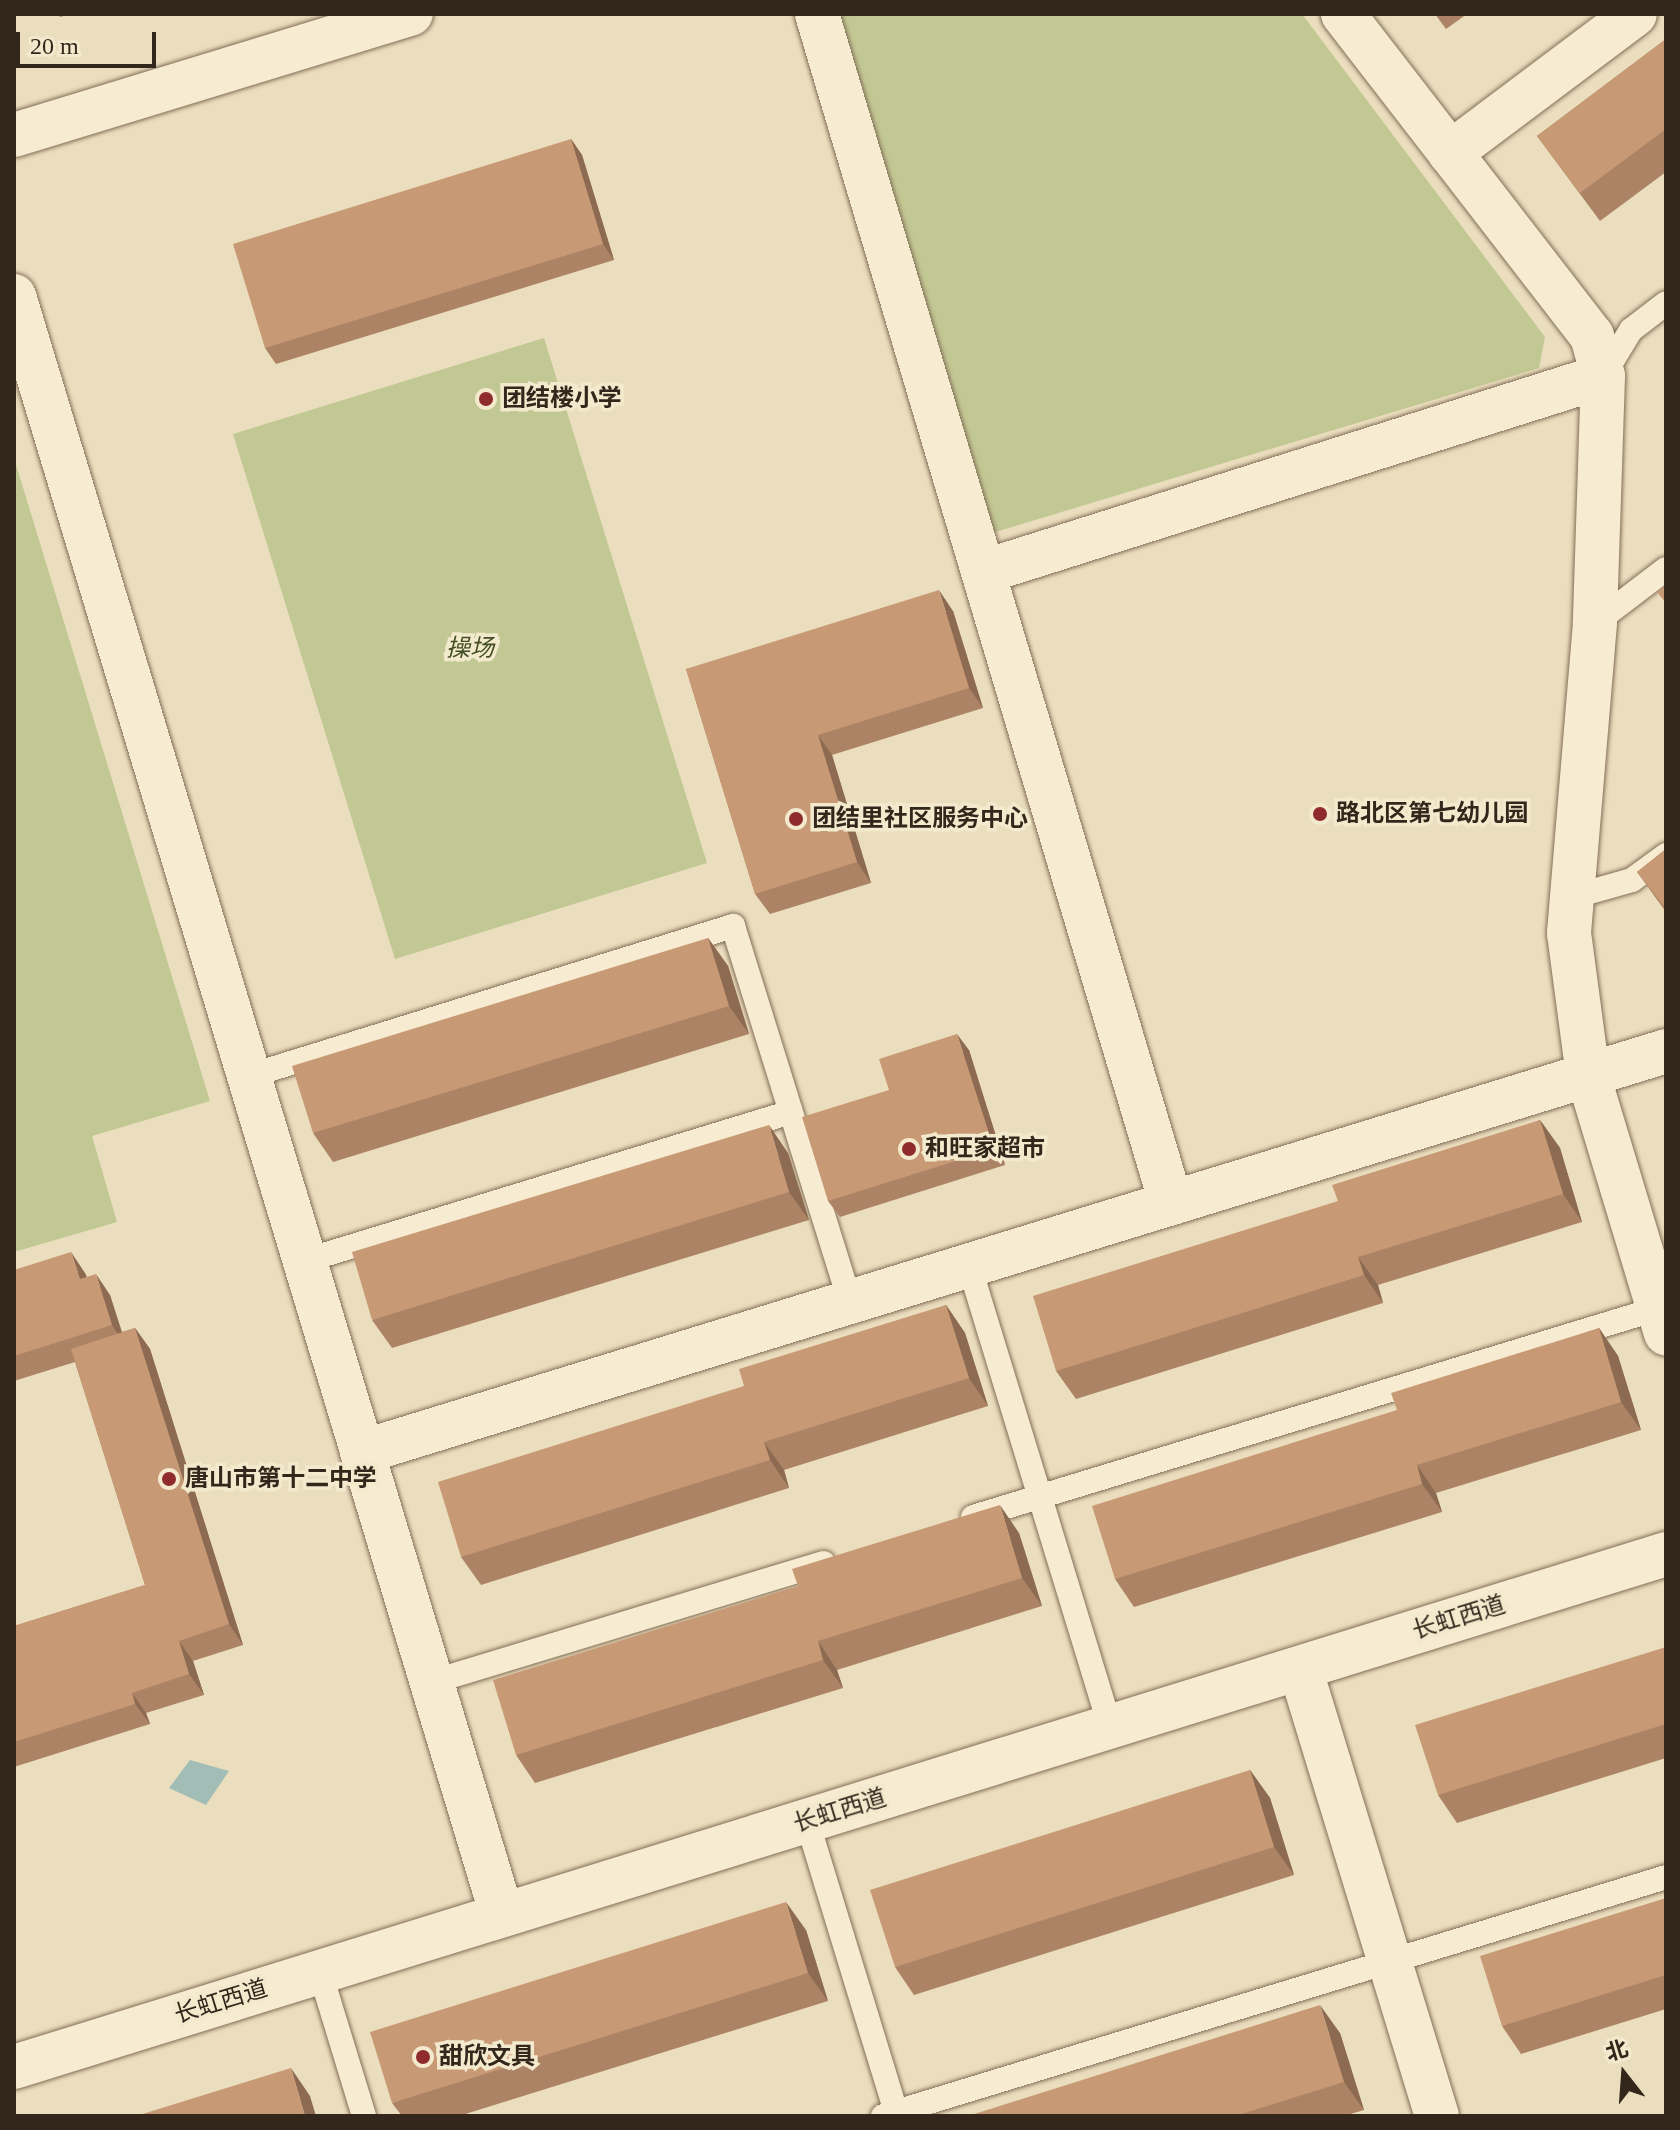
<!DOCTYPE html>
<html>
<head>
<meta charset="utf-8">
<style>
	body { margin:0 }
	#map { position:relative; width:1680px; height:2130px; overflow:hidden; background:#ebdebe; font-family:"Times New Roman","Noto Sans SC",serif }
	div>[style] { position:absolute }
	.green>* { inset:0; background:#c2c893 }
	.water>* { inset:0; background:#a1bdb5 }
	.roads { filter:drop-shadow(0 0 2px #836f58) drop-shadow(0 0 2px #836f58) }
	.lane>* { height:24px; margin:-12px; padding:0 12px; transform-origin:12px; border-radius:12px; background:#f7ecd1 }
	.street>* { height:44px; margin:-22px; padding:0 22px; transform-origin:22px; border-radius:22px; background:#f7ecd1 }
	.secondary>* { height:44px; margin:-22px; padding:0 22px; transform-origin:22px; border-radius:22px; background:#f7ecd1 }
	.wall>* { inset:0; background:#ac8465 }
	.shaded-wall>* { inset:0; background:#8c6b52 }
	.building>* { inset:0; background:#c89975 }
	.dots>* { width:22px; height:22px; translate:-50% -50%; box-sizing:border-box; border:4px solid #f3e9cd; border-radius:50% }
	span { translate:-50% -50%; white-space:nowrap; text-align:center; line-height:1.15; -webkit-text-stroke:7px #f3e9cd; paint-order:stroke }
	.poi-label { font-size:24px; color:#33271c; font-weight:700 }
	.left { translate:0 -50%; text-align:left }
	.park-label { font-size:24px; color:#434e23; font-style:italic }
	.street-label { font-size:24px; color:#33271c }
	.frame { position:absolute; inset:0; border:16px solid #33271c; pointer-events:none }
	.north { position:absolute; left:1584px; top:2034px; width:80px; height:80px; -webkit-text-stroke:6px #f3e9cd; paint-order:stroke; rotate:343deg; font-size:22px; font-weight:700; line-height:32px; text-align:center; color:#33271c }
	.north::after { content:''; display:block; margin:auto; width:28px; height:36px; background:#33271c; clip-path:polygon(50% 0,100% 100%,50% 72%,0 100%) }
	.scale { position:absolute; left:16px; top:32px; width:140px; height:36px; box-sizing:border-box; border:4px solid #33271c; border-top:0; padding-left:10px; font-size:24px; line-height:28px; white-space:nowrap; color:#33271c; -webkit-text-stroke:6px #f3e9cd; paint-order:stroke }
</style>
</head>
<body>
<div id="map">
	<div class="green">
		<div style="clip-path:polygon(831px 14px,1302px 14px,1545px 337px,1539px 368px,992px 533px)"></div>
		<div style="clip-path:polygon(544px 338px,707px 863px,395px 959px,233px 434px)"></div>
		<div style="clip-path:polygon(14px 458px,210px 1101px,92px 1136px,117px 1222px,14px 1252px)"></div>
	</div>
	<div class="water">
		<div style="clip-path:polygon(190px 1760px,229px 1771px,206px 1805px,169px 1788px)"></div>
	</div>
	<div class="roads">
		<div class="lane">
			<div style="left:1603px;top:376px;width:54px;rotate:-58.7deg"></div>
			<div style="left:1631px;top:330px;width:44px;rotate:-37.6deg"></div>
			<div style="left:1595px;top:623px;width:89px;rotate:-37.3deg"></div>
			<div style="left:1572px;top:897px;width:62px;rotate:-15.8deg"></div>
			<div style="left:1632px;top:880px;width:42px;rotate:-36.3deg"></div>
			<div style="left:249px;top:1076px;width:507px;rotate:-17.22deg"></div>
			<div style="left:733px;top:926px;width:394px;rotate:72.7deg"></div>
			<div style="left:304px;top:1261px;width:509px;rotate:-17.01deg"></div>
			<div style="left:969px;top:1265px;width:483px;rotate:73deg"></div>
			<div style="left:973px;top:1517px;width:724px;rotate:-16.93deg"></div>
			<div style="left:435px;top:1681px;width:406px;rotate:-16.9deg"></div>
			<div style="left:807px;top:1821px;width:308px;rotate:73deg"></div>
			<div style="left:320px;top:1972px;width:151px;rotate:73deg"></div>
			<div style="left:883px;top:2116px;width:819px;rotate:-16.97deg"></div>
		</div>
		<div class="street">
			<div style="left:817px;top:14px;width:1241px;rotate:73.42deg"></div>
			<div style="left:1343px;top:14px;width:407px;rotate:52.3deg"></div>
			<div style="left:1592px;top:336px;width:41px;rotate:74.6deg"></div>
			<div style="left:1603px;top:376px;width:247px;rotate:91.9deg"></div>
			<div style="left:1595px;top:623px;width:311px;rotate:94.8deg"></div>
			<div style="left:1569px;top:933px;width:143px;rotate:82.4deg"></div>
			<div style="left:1588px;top:1075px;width:270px;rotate:73.2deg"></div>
			<div style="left:14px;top:135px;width:415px;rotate:-17deg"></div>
			<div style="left:1450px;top:153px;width:231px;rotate:-36.9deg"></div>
			<div style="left:14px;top:296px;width:1691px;rotate:73.23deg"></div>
			<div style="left:983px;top:572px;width:650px;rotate:-17.54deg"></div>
			<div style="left:362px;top:1452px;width:1364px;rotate:-17.09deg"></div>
			<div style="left:1300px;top:1668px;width:468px;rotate:73deg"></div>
		</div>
		<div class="secondary">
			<div style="left:14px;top:2067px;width:1730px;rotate:-17.25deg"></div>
		</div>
	</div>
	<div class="wall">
		<div style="clip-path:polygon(58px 14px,71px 14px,60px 17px)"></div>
		<div style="clip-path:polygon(1435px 14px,1467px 14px,1446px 29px)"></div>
		<div style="clip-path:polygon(1666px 39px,1666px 172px,1600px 221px,1537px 136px)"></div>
		<div style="clip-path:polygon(571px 139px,582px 155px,614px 260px,276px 364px,265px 348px)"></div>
		<div style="clip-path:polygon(953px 611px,983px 708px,832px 755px,871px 883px,770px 914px,755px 894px,686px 669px)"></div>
		<div style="clip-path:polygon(1666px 849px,1666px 912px,1637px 872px)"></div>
		<div style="clip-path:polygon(708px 938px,728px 966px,749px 1034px,333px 1162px,313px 1133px)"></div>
		<div style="clip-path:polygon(969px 1050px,1005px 1165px,840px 1217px,828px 1201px,889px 1090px)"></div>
		<div style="clip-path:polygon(1540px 1120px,1560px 1148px,1582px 1222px,1378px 1285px,1383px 1303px,1076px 1399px,1056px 1371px,1338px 1201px)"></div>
		<div style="clip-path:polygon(788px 1153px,809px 1220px,392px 1348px,372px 1320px)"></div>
		<div style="clip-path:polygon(14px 1270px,85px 1273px,87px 1277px,110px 1295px,122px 1332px,135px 1328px,150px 1349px,243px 1645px,193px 1661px,204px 1695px,146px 1713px,150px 1724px,14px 1767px,14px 1626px,145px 1585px,75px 1362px,14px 1381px)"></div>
		<div style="clip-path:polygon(946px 1305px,965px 1333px,988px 1406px,784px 1470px,789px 1488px,481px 1585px,461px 1557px,744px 1386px)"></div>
		<div style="clip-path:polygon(1599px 1328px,1618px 1356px,1641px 1430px,1436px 1493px,1442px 1512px,1134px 1607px,1115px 1579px,1397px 1410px)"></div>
		<div style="clip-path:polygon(1019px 1533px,1042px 1606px,837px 1670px,843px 1688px,535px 1783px,516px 1755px)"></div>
		<div style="clip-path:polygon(1666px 1647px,1666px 1758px,1457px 1823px,1438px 1795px)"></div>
		<div style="clip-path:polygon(1250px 1770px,1270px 1798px,1294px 1875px,914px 1995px,895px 1967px)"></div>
		<div style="clip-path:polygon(1666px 1898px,1666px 2009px,1521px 2054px,1502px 2026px)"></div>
		<div style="clip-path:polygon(806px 1930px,828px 2001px,459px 2116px,402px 2116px,392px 2103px)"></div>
		<div style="clip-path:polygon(1340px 2033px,1364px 2110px,1344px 2116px,968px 2116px)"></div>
	</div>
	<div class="shaded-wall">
		<div style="clip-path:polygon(571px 139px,582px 155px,614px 260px,603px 244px)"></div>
		<div style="clip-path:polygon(939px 590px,953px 611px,983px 708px,969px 688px)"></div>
		<div style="clip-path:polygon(818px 735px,832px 755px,871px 883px,857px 862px)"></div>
		<div style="clip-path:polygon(708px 938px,728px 966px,749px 1034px,729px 1006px)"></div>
		<div style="clip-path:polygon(957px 1034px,969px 1050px,1005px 1165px,994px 1149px)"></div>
		<div style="clip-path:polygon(1540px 1120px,1560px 1148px,1582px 1222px,1563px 1194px)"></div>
		<div style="clip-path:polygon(769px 1125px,788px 1153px,809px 1220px,789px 1192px)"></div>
		<div style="clip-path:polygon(71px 1252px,85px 1273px,94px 1300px,80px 1279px)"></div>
		<div style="clip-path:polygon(1358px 1257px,1378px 1285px,1383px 1303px,1364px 1275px)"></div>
		<div style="clip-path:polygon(96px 1274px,110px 1295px,126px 1346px,112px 1325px)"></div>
		<div style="clip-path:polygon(946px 1305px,965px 1333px,988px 1406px,969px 1378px)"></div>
		<div style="clip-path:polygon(135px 1328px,150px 1349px,243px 1645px,229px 1624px)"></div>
		<div style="clip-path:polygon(1599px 1328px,1618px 1356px,1641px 1430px,1621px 1402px)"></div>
		<div style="clip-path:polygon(764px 1442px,784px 1470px,789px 1488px,770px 1460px)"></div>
		<div style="clip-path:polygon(1417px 1465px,1436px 1493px,1442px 1512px,1422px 1484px)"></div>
		<div style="clip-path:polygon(1000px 1505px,1019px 1533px,1042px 1606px,1022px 1578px)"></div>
		<div style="clip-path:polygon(179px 1641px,193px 1661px,204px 1695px,189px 1674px)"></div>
		<div style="clip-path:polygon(818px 1641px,837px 1670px,843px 1688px,823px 1660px)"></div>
		<div style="clip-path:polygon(132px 1693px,146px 1713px,150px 1724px,135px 1704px)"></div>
		<div style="clip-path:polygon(1250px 1770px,1270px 1798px,1294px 1875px,1274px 1847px)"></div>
		<div style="clip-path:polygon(786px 1902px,806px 1930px,828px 2001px,808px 1973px)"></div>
		<div style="clip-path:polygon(1320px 2005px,1340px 2033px,1364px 2110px,1344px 2082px)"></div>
		<div style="clip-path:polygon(291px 2068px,310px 2096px,316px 2116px,305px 2116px)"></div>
	</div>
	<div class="building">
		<div style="clip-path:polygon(1666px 39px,1666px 129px,1580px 193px,1537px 136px)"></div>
		<div style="clip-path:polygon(571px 139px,603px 244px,265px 348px,233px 244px)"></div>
		<div style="clip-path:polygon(1666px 585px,1666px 603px,1657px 592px)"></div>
		<div style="clip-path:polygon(939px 590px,969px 688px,818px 735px,857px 862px,755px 894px,686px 669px)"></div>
		<div style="clip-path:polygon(1666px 849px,1666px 909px,1637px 872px)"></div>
		<div style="clip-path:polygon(708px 938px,729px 1006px,313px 1133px,292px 1066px)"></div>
		<div style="clip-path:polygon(957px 1034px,994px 1149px,828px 1201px,802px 1117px,889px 1090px,879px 1059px)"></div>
		<div style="clip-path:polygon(1540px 1120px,1563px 1194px,1358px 1257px,1364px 1275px,1056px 1371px,1033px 1296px,1338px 1201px,1332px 1185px)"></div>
		<div style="clip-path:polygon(769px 1125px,789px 1192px,372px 1320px,352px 1252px)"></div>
		<div style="clip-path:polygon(71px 1252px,80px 1279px,96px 1274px,112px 1325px,14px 1356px,14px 1270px)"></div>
		<div style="clip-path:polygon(946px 1305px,969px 1378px,764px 1442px,770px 1460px,461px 1557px,438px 1482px,744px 1386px,739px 1369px)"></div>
		<div style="clip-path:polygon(135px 1328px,229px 1624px,179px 1641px,189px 1674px,132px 1693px,135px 1704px,14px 1742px,14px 1626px,145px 1585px,71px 1349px)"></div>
		<div style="clip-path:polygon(1599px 1328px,1621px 1402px,1417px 1465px,1422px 1484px,1115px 1579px,1092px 1506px,1397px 1410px,1391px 1393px)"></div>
		<div style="clip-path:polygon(1000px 1505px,1022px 1578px,818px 1641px,823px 1660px,516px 1755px,493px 1680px,798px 1586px,792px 1569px)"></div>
		<div style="clip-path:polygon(1666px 1647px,1666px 1724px,1438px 1795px,1415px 1725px)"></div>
		<div style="clip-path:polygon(1250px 1770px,1274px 1847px,895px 1967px,870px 1890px)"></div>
		<div style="clip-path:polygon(1666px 1898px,1666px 1975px,1502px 2026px,1480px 1956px)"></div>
		<div style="clip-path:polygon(786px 1902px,808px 1973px,392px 2103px,370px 2032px)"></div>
		<div style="clip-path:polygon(1320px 2005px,1344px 2082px,1235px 2116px,968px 2116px)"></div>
		<div style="clip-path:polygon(291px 2068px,305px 2116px,136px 2116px)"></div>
	</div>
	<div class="dots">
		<div style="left:486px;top:399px;background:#8f2b2a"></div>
		<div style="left:1320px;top:814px;background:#8f2b2a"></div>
		<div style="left:796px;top:819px;background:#8f2b2a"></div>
		<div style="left:909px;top:1149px;background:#8f2b2a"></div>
		<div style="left:169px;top:1479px;background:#8f2b2a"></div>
		<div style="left:423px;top:2057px;background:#8f2b2a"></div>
	</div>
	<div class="poi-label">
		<span class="left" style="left:502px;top:399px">团结楼小学</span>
		<span class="left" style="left:1336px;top:814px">路北区第七幼儿园</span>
		<span class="left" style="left:812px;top:819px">团结里社区服务中心</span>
		<span class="left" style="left:925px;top:1149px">和旺家超市</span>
		<span class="left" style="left:185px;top:1479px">唐山市第十二中学</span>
		<span class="left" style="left:439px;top:2057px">甜欣文具</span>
	</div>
	<div class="park-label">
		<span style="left:470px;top:649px">操场</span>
	</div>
	<div class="street-label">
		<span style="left:1459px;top:1618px;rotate:-17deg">长虹西道</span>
		<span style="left:840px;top:1811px;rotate:-17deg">长虹西道</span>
		<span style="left:221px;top:2002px;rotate:-17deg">长虹西道</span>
	</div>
	<div class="frame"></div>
	<div class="north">北</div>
	<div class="scale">20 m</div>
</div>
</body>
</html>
